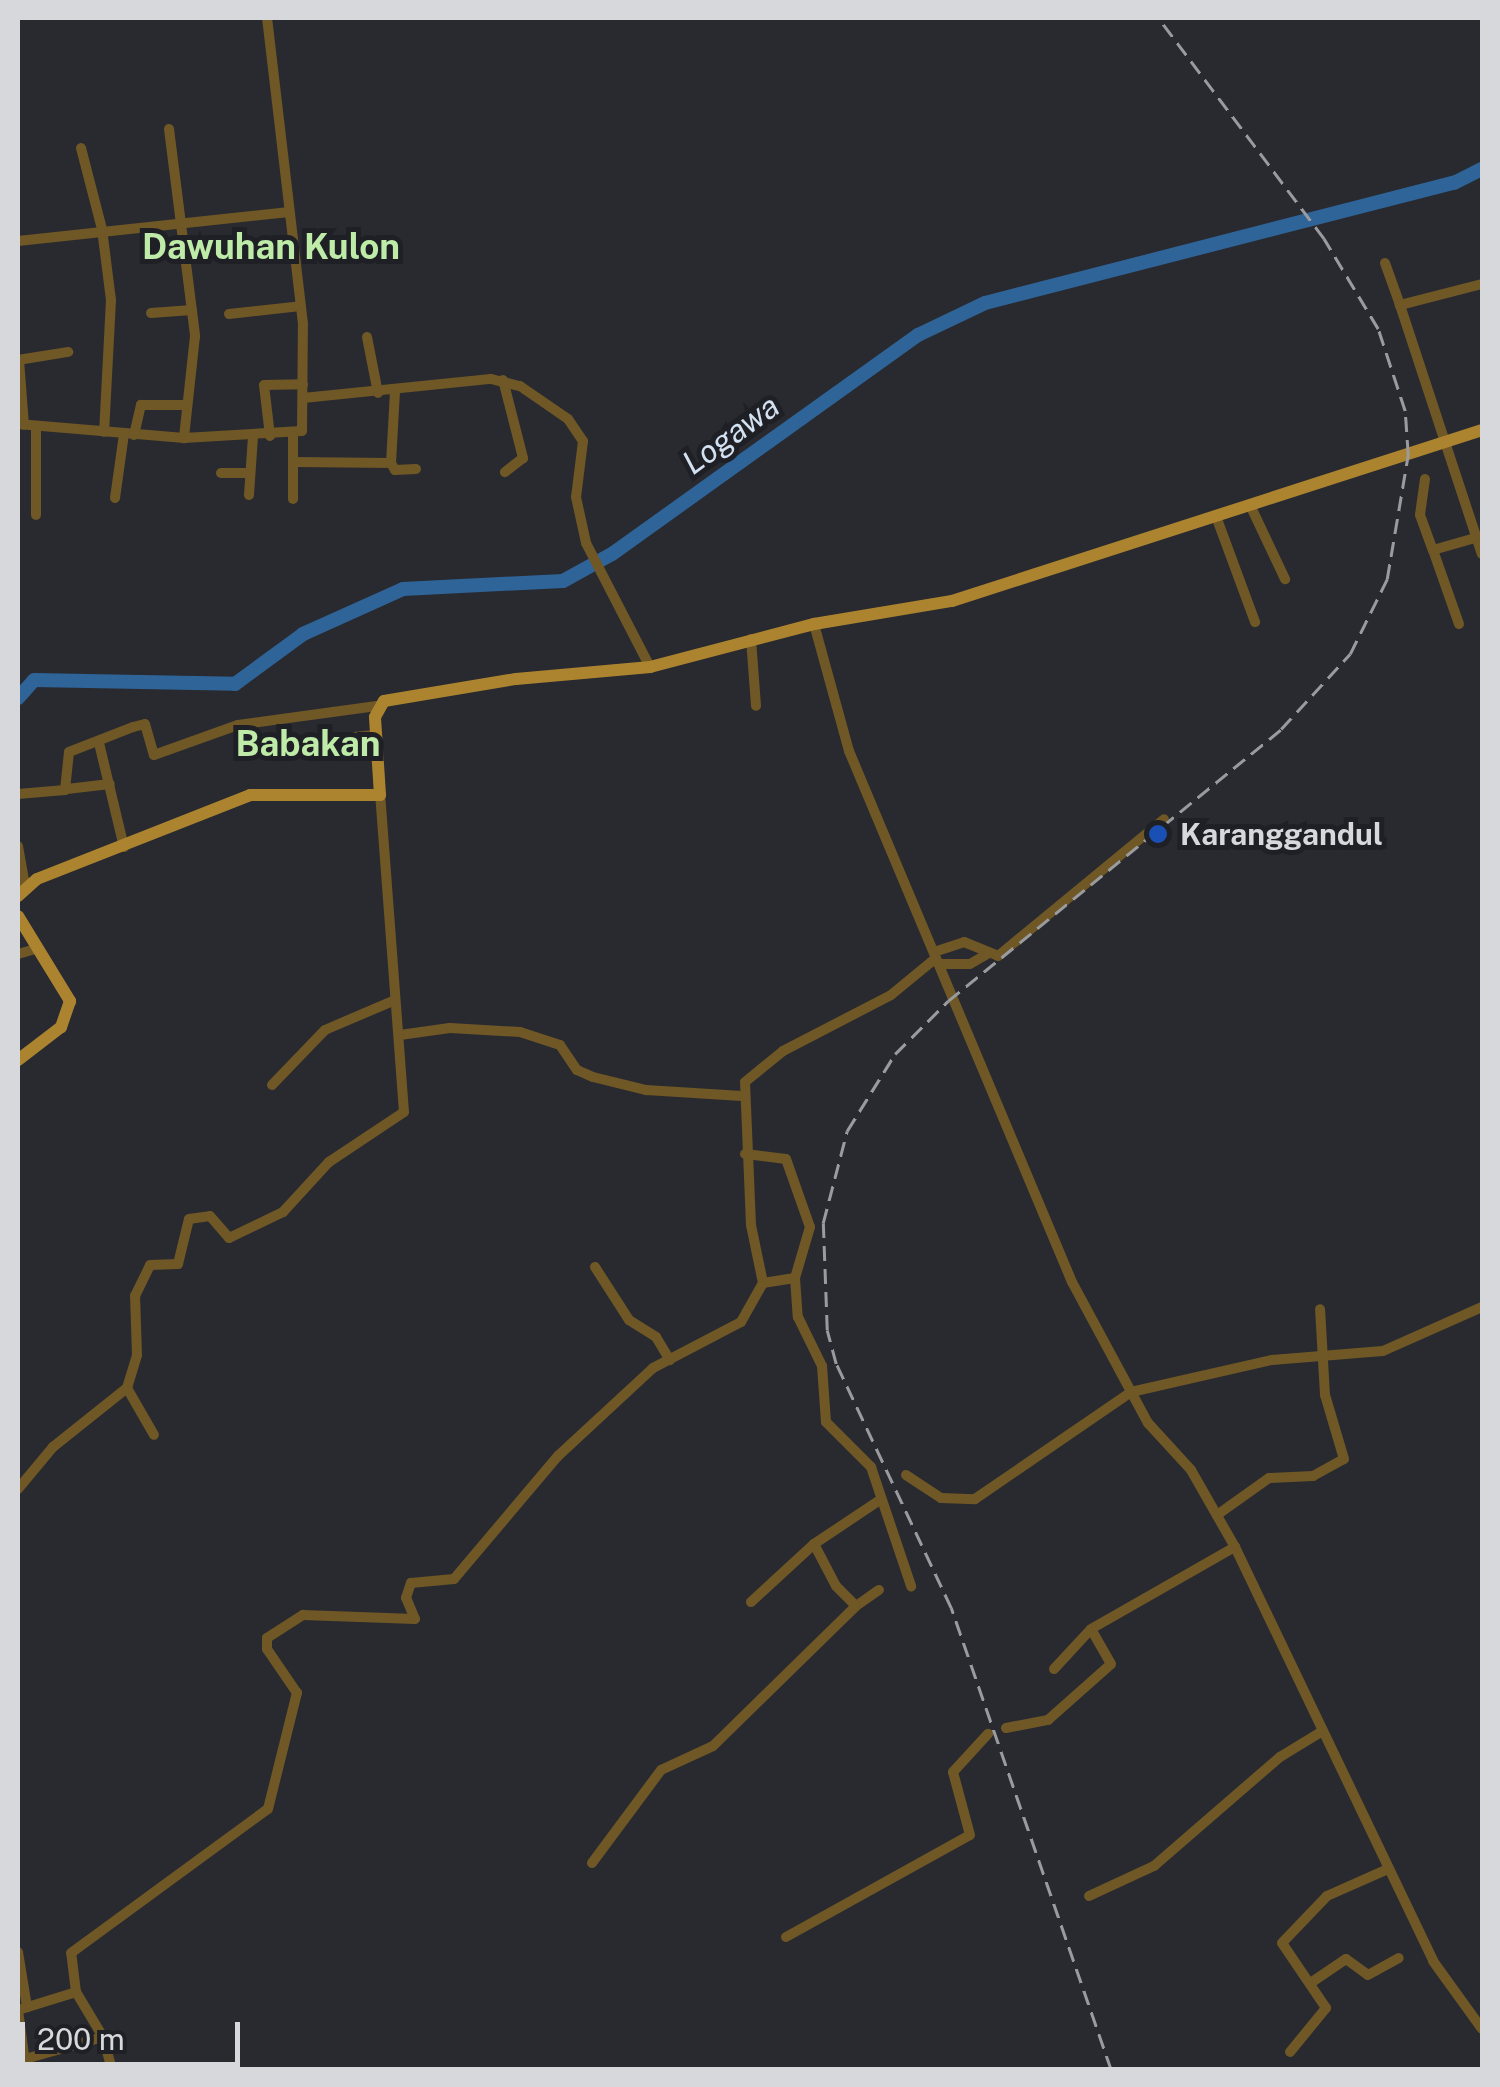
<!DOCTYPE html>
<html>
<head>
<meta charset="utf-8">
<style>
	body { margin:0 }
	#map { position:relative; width:1500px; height:2087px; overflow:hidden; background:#282a2f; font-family:"Public Sans",sans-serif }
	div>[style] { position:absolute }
	.river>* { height:14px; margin:-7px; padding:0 7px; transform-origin:7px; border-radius:7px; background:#2f6499 }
	.minor>* { height:10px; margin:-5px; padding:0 5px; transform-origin:5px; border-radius:5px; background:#6f5726 }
	.major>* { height:12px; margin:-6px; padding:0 6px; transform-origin:6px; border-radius:6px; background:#ac8430 }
	.rail>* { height:2.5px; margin-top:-1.25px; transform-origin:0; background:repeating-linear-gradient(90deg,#9a9b9f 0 15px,transparent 0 23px) }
	.dots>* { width:28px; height:28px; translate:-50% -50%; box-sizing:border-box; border:5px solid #1e2025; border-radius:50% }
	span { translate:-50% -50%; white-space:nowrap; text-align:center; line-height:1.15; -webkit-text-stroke:10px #1e2025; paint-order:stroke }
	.poi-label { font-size:30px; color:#d7d8dc; font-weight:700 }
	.left { translate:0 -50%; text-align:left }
	.water-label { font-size:32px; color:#d2e0f0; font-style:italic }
	.quarter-label { font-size:35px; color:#beeba8; font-weight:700 }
	.frame { position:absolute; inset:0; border:20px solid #d7d8dc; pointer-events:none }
	.scale { position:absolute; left:20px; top:2022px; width:220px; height:45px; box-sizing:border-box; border:5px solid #d7d8dc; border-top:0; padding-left:12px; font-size:30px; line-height:35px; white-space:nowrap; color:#d7d8dc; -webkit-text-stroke:8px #1e2025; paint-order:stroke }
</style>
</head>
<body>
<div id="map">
	<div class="river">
		<div style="left:18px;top:698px;width:24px;rotate:-48deg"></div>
		<div style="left:34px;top:680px;width:201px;rotate:1.1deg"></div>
		<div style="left:235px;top:684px;width:84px;rotate:-36.3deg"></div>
		<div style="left:303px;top:634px;width:110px;rotate:-24.2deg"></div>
		<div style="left:403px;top:589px;width:160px;rotate:-2.9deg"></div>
		<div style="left:563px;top:581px;width:56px;rotate:-28.9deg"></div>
		<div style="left:612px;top:554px;width:376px;rotate:-35.6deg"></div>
		<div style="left:918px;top:335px;width:74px;rotate:-25.5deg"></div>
		<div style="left:985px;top:303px;width:484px;rotate:-14.4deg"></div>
		<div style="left:1454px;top:183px;width:31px;rotate:-27deg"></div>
	</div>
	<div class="minor">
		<div style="left:169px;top:129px;width:209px;rotate:82.8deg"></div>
		<div style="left:195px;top:336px;width:103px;rotate:96.2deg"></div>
		<div style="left:81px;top:148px;width:84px;rotate:75.5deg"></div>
		<div style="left:102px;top:229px;width:72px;rotate:82.8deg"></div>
		<div style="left:111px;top:300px;width:132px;rotate:93deg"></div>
		<div style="left:18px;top:241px;width:273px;rotate:-6.1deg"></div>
		<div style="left:1385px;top:263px;width:45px;rotate:70.3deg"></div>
		<div style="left:1482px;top:284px;width:85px;rotate:165.6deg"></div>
		<div style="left:1400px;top:305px;width:262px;rotate:71.8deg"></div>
		<div style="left:151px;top:313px;width:41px;rotate:-4.2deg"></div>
		<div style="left:229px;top:314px;width:72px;rotate:-6.3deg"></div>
		<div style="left:367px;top:337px;width:57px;rotate:78.9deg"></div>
		<div style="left:18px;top:360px;width:51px;rotate:-9.1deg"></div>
		<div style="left:19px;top:360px;width:65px;rotate:85.6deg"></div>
		<div style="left:503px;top:380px;width:81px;rotate:75.6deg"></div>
		<div style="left:523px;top:458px;width:23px;rotate:142deg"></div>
		<div style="left:303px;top:398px;width:189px;rotate:-5.8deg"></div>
		<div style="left:491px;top:379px;width:30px;rotate:14deg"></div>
		<div style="left:520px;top:386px;width:58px;rotate:34.5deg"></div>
		<div style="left:568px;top:419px;width:27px;rotate:56deg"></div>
		<div style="left:583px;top:441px;width:56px;rotate:97.1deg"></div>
		<div style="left:576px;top:497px;width:47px;rotate:77.7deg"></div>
		<div style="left:586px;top:543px;width:140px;rotate:62.7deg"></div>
		<div style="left:18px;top:424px;width:167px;rotate:4.8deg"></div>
		<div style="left:184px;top:438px;width:118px;rotate:-3.4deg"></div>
		<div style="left:302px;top:431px;width:107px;rotate:-89.5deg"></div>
		<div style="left:303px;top:324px;width:308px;rotate:-96.7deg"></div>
		<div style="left:36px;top:429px;width:86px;rotate:90deg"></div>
		<div style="left:134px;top:435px;width:31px;rotate:-77deg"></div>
		<div style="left:141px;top:405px;width:46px"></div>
		<div style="left:270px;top:436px;width:51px;rotate:-96.7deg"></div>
		<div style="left:264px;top:385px;width:39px;rotate:-1deg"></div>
		<div style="left:293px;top:436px;width:63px;rotate:90deg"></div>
		<div style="left:295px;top:462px;width:96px;rotate:0.6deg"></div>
		<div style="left:391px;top:463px;width:72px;rotate:-86.8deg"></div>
		<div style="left:391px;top:463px;width:8px;rotate:60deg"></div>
		<div style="left:395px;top:470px;width:21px;rotate:-3deg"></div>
		<div style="left:221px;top:473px;width:29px"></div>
		<div style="left:1425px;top:479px;width:36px;rotate:98deg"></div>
		<div style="left:1420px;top:515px;width:37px;rotate:70deg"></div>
		<div style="left:249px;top:495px;width:58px;rotate:-86.1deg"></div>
		<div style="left:115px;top:498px;width:65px;rotate:-82deg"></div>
		<div style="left:1251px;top:507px;width:80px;rotate:64.7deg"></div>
		<div style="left:1217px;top:519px;width:110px;rotate:69.7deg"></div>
		<div style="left:814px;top:624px;width:132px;rotate:74.6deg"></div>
		<div style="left:849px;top:751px;width:576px;rotate:67.22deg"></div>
		<div style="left:1072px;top:1282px;width:160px;rotate:61.7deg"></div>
		<div style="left:1148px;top:1423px;width:64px;rotate:47.5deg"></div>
		<div style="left:1191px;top:1470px;width:89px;rotate:60.3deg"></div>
		<div style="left:1235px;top:1547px;width:459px;rotate:64.4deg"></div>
		<div style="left:1433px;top:1961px;width:84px;rotate:54.2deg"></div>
		<div style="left:1459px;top:624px;width:78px;rotate:-109.4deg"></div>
		<div style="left:1433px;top:550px;width:51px;rotate:-15.9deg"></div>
		<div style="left:751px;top:639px;width:67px;rotate:85.7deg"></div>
		<div style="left:345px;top:738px;width:31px;rotate:-6deg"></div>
		<div style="left:99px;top:743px;width:107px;rotate:76.5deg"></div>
		<div style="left:67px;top:789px;width:43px;rotate:-6.6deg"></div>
		<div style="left:18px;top:794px;width:47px;rotate:-4.9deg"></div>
		<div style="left:65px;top:790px;width:38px;rotate:-84deg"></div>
		<div style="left:69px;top:752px;width:69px;rotate:-21.3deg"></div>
		<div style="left:133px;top:727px;width:12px;rotate:-14deg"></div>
		<div style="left:145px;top:724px;width:32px;rotate:74deg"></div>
		<div style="left:154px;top:755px;width:89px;rotate:-19.7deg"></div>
		<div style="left:238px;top:725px;width:140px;rotate:-7.8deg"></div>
		<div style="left:18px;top:846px;width:39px;rotate:80deg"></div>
		<div style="left:934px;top:952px;width:32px;rotate:-18deg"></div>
		<div style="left:964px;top:942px;width:37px;rotate:22deg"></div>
		<div style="left:998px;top:956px;width:215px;rotate:-39.5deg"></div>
		<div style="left:18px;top:954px;width:19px;rotate:-16deg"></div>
		<div style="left:939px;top:964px;width:31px"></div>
		<div style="left:970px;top:964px;width:20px;rotate:-30deg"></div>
		<div style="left:400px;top:1035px;width:50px;rotate:-8deg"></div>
		<div style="left:450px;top:1028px;width:70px;rotate:3.3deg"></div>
		<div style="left:520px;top:1032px;width:42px;rotate:18deg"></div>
		<div style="left:560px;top:1045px;width:30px;rotate:56deg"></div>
		<div style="left:577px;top:1070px;width:17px;rotate:24deg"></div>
		<div style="left:593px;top:1077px;width:55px;rotate:13.8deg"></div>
		<div style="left:646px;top:1090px;width:96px;rotate:3.6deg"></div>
		<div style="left:272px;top:1085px;width:76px;rotate:-46.1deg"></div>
		<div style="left:325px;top:1030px;width:76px;rotate:-23.2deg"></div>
		<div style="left:745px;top:1154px;width:41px;rotate:7deg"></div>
		<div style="left:786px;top:1159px;width:72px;rotate:70.6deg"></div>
		<div style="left:810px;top:1227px;width:53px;rotate:106.4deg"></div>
		<div style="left:595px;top:1267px;width:63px;rotate:57.3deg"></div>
		<div style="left:629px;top:1320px;width:32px;rotate:32deg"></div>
		<div style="left:656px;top:1337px;width:27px;rotate:59deg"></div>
		<div style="left:763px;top:1283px;width:59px;rotate:-101.7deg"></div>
		<div style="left:751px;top:1225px;width:143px;rotate:-92.4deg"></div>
		<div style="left:745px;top:1082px;width:49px;rotate:-39.2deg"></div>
		<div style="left:783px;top:1051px;width:122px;rotate:-27.4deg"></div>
		<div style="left:891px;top:995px;width:58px;rotate:-39.4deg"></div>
		<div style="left:127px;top:1388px;width:54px;rotate:60.1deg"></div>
		<div style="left:906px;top:1475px;width:42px;rotate:33.3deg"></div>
		<div style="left:941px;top:1498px;width:34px;rotate:2deg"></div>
		<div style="left:975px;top:1499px;width:189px;rotate:-34.4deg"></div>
		<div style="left:1131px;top:1392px;width:145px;rotate:-12.8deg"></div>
		<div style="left:1272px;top:1360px;width:111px;rotate:-4.6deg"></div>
		<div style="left:1383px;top:1351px;width:108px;rotate:-24deg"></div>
		<div style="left:18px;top:1489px;width:55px;rotate:-50.2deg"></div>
		<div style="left:53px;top:1447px;width:95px;rotate:-38.6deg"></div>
		<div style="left:127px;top:1388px;width:34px;rotate:-73deg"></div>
		<div style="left:137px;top:1355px;width:59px;rotate:-91.9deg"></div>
		<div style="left:135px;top:1296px;width:34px;rotate:-64deg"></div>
		<div style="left:150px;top:1265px;width:28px;rotate:-2deg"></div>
		<div style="left:178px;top:1264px;width:46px;rotate:-76.3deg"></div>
		<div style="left:189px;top:1219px;width:21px;rotate:-8deg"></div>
		<div style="left:210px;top:1216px;width:29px;rotate:49deg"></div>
		<div style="left:229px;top:1238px;width:60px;rotate:-25.7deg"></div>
		<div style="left:283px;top:1212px;width:68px;rotate:-47.4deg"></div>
		<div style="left:329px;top:1162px;width:90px;rotate:-33.7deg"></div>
		<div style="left:404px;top:1112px;width:318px;rotate:-94.3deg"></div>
		<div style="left:1217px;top:1515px;width:64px;rotate:-35.4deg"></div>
		<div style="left:1269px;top:1478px;width:44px;rotate:-2.6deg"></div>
		<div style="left:1313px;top:1476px;width:35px;rotate:-29deg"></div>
		<div style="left:1344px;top:1459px;width:67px;rotate:-106.5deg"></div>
		<div style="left:1325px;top:1395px;width:86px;rotate:-93.3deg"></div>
		<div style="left:751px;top:1602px;width:86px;rotate:-42.6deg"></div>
		<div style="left:814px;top:1544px;width:79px;rotate:-33.7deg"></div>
		<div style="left:856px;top:1606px;width:28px;rotate:-35deg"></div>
		<div style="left:1054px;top:1669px;width:54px;rotate:-47.2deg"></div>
		<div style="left:1091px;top:1629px;width:166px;rotate:-29.7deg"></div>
		<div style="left:1006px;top:1728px;width:43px;rotate:-10.8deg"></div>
		<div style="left:1048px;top:1720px;width:84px;rotate:-41.6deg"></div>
		<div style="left:1111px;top:1664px;width:40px;rotate:-119.7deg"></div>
		<div style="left:592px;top:1863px;width:116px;rotate:-53.4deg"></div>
		<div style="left:661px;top:1770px;width:57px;rotate:-24.8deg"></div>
		<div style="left:713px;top:1746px;width:200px;rotate:-44.4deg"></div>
		<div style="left:856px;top:1606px;width:28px;rotate:-135deg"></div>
		<div style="left:836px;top:1586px;width:47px;rotate:-117.6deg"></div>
		<div style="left:1089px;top:1896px;width:72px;rotate:-24.8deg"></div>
		<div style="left:1154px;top:1866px;width:167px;rotate:-40.9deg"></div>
		<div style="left:1280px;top:1757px;width:48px;rotate:-31.4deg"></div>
		<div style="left:786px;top:1937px;width:210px;rotate:-29deg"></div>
		<div style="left:970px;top:1835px;width:65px;rotate:-105.1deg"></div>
		<div style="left:953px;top:1772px;width:52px;rotate:-47.4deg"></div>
		<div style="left:18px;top:1952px;width:56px;rotate:80.7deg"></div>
		<div style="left:1312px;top:1982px;width:41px;rotate:-34.1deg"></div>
		<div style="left:1346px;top:1959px;width:27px;rotate:36deg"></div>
		<div style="left:1368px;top:1975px;width:35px;rotate:-29deg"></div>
		<div style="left:1290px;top:2052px;width:57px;rotate:-50.7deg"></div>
		<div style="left:1326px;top:2008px;width:78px;rotate:-124.1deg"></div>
		<div style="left:1282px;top:1943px;width:65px;rotate:-46.2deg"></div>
		<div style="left:1327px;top:1896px;width:67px;rotate:-23.9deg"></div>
		<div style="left:25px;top:2059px;width:81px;rotate:-15.8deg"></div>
		<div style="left:26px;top:2070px;width:61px;rotate:-97.6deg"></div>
		<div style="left:18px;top:2010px;width:61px;rotate:-17.2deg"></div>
		<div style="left:112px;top:2070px;width:34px;rotate:-105deg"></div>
		<div style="left:103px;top:2037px;width:52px;rotate:-121deg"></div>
		<div style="left:76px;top:1992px;width:39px;rotate:-97deg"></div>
		<div style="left:71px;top:1953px;width:244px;rotate:-36.2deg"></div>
		<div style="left:268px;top:1809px;width:120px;rotate:-76deg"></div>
		<div style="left:297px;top:1693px;width:53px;rotate:-124.3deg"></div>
		<div style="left:267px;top:1649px;width:11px;rotate:-90deg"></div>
		<div style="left:267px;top:1638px;width:43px;rotate:-32.6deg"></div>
		<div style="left:303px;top:1615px;width:112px;rotate:2deg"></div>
		<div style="left:415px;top:1619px;width:23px;rotate:-113deg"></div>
		<div style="left:406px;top:1598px;width:16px;rotate:-72deg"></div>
		<div style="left:411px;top:1583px;width:43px;rotate:-5.3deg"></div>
		<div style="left:454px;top:1579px;width:161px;rotate:-49.8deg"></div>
		<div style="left:558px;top:1456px;width:129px;rotate:-42.8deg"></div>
		<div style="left:653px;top:1368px;width:99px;rotate:-27.6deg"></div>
		<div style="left:741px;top:1322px;width:45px;rotate:-60.6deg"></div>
		<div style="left:763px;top:1283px;width:32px;rotate:-9deg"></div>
		<div style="left:795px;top:1278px;width:39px;rotate:86deg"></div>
		<div style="left:798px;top:1317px;width:55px;rotate:63.9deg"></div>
		<div style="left:822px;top:1366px;width:56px;rotate:85.9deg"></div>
		<div style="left:826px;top:1422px;width:64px;rotate:45deg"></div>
		<div style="left:871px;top:1467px;width:126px;rotate:71.4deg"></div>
	</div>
	<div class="major">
		<div style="left:18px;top:896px;width:25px;rotate:-42deg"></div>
		<div style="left:37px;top:879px;width:229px;rotate:-21.5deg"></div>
		<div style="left:250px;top:795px;width:130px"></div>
		<div style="left:380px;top:795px;width:78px;rotate:-93.7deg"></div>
		<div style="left:375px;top:717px;width:18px;rotate:-61deg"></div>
		<div style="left:384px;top:701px;width:134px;rotate:-9.5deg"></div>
		<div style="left:516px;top:679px;width:135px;rotate:-5.1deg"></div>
		<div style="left:650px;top:667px;width:170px;rotate:-14.7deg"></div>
		<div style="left:814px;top:624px;width:140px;rotate:-9.5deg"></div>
		<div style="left:952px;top:601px;width:557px;rotate:-17.88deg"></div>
		<div style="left:18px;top:916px;width:100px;rotate:58.5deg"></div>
		<div style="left:70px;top:1001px;width:28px;rotate:109deg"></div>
		<div style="left:61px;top:1027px;width:54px;rotate:142.5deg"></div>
	</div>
	<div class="rail">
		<div style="left:1111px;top:2070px;width:489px;rotate:-109.1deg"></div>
		<div style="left:951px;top:1608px;width:270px;rotate:-115.2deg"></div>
		<div style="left:836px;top:1364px;width:35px;rotate:-105deg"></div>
		<div style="left:827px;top:1330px;width:107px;rotate:-92.1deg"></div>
		<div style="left:823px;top:1223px;width:95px;rotate:-75.4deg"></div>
		<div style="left:847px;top:1131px;width:91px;rotate:-58.1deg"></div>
		<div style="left:895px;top:1054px;width:75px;rotate:-45deg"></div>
		<div style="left:948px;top:1001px;width:430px;rotate:-39.2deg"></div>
		<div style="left:1281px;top:729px;width:102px;rotate:-47.4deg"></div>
		<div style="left:1350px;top:654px;width:84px;rotate:-63.7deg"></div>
		<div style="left:1387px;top:579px;width:126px;rotate:-80.4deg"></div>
		<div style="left:1408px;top:455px;width:44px;rotate:-93.9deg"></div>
		<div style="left:1405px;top:411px;width:86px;rotate:-108.2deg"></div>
		<div style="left:1378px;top:329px;width:105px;rotate:-121deg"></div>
		<div style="left:1324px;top:239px;width:276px;rotate:-126.9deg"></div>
	</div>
	<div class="dots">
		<div style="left:1158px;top:834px;background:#1a4fb4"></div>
	</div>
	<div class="poi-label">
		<span class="left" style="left:1180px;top:834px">Karanggandul</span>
	</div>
	<div class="water-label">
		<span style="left:731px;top:435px;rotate:-36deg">Logawa</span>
	</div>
	<div class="quarter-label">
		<span style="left:271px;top:247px">Dawuhan Kulon</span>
		<span style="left:308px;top:744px">Babakan</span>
	</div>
	<div class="frame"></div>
	<div class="scale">200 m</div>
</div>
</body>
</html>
